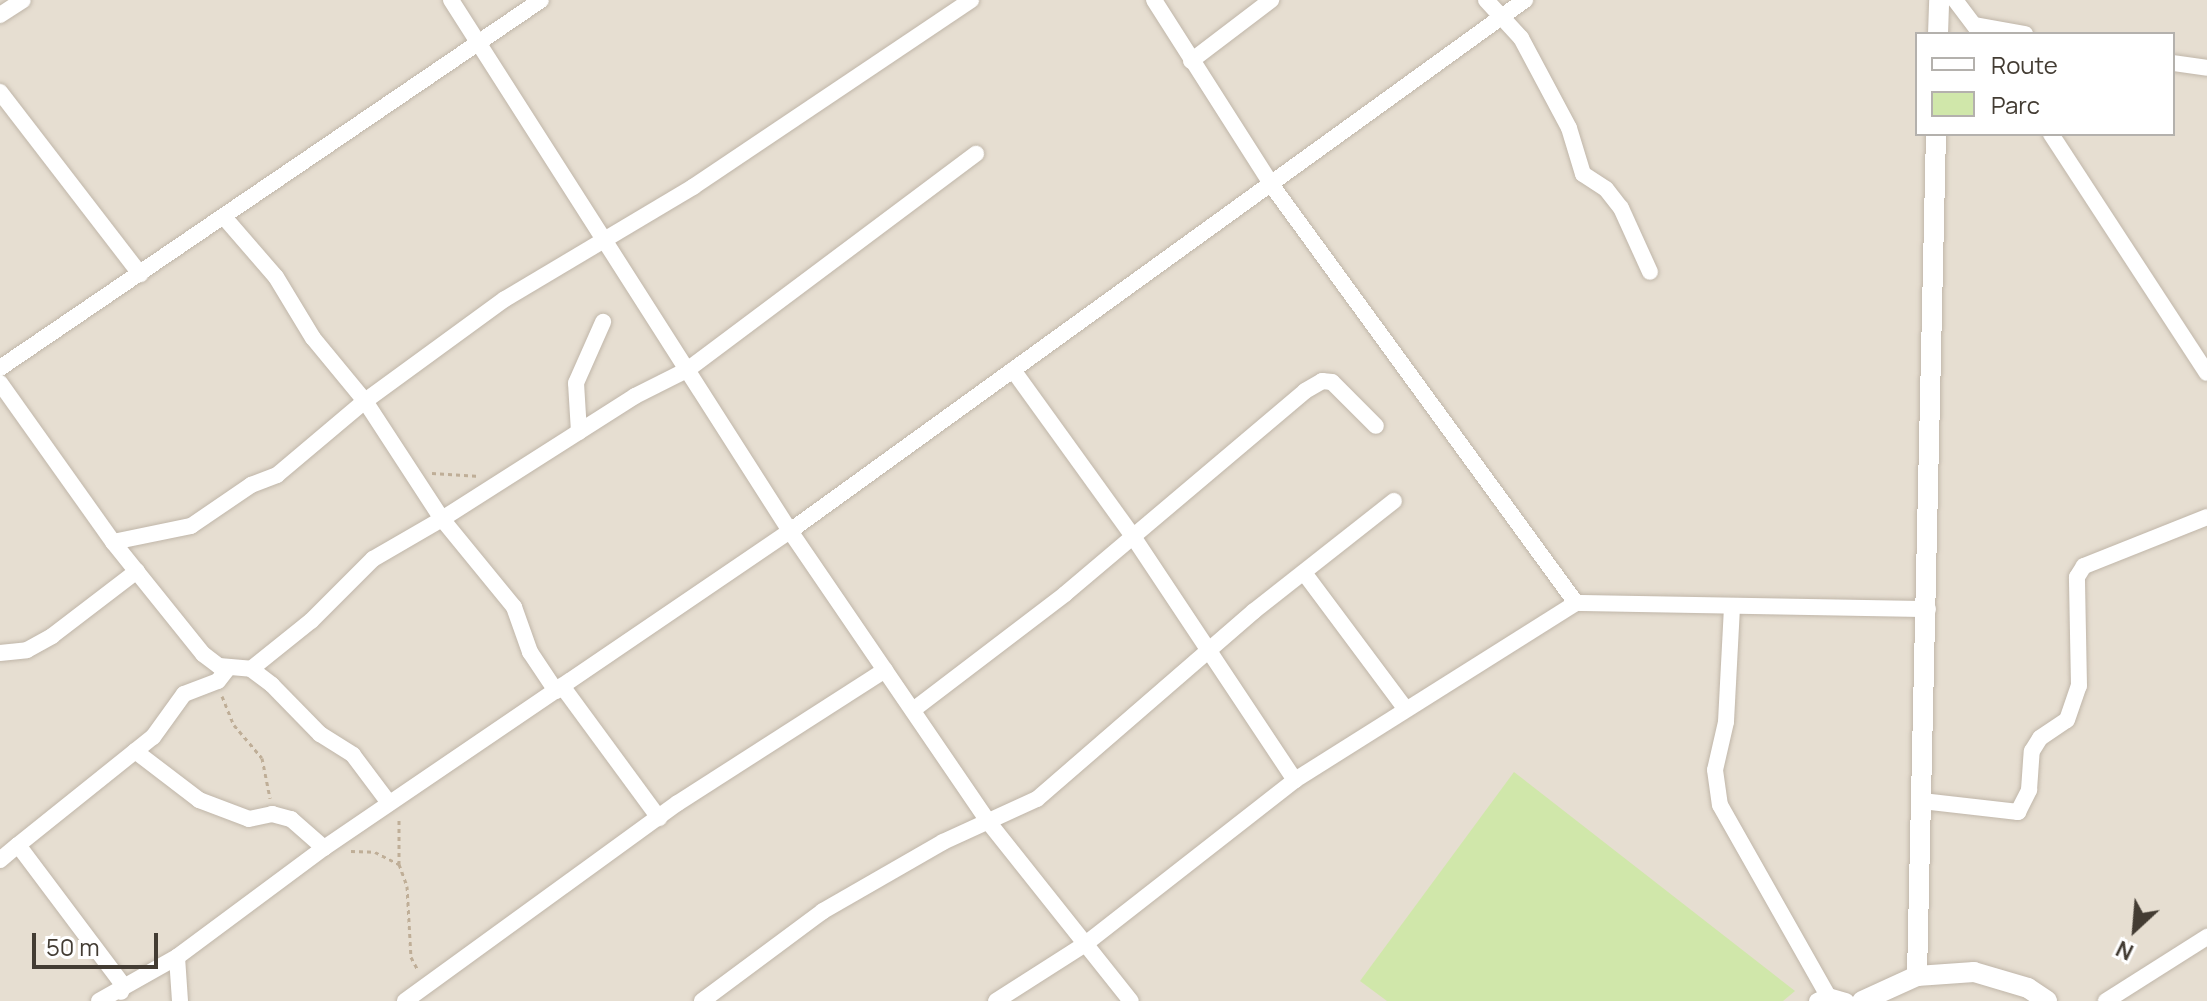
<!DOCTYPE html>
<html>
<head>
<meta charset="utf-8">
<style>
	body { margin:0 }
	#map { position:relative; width:2207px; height:1001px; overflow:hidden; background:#f2ece3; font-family:Manrope,sans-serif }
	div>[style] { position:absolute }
	.residential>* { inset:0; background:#e6ded1 }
	.green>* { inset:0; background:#d0e7aa }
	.path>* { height:3px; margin-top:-1.5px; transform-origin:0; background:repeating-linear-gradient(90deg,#bfae97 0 4px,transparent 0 8px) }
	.roads { filter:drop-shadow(0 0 2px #c0b6a9) drop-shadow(0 0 2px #c0b6a9) }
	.minor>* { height:16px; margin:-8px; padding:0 8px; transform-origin:8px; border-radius:8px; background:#fff }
	.tertiary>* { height:20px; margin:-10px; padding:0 10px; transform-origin:10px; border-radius:10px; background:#fff }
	span { translate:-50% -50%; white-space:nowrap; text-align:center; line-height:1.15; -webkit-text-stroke:6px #fff; paint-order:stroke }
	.legend { position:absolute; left:1915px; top:32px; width:260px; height:104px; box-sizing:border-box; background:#fff; border:2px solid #b4b1ad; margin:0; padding:10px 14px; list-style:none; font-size:24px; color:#433c33 }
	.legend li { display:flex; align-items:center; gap:16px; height:40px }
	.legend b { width:40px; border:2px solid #b4b1ad }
	.north { position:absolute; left:2095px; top:889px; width:80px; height:80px; -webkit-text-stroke:6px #fff; paint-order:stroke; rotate:206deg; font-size:22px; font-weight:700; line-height:32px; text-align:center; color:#433c33 }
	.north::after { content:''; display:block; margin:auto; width:28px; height:36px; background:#433c33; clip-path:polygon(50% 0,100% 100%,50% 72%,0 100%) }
	.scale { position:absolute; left:32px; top:933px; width:126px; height:36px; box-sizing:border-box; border:4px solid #433c33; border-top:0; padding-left:10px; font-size:24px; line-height:28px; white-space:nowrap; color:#433c33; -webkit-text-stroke:6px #fff; paint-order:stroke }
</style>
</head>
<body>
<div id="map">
	<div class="residential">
		<div style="clip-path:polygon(evenodd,0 0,2207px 0,2207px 1001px,0 1001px,0 0,1917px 34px,2173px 34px,2173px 134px,1917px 134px,1917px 34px)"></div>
	</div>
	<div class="green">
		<div style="clip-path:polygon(1514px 772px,1795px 991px,1783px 1001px,1387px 1001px,1360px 981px)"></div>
	</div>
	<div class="path">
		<div style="left:432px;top:473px;width:48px;rotate:3.6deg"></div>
		<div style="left:222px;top:696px;width:31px;rotate:68deg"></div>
		<div style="left:234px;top:725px;width:43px;rotate:49.7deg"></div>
		<div style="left:262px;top:758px;width:41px;rotate:78.7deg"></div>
		<div style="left:351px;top:851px;width:24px;rotate:2deg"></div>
		<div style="left:375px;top:852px;width:27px;rotate:27deg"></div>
		<div style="left:399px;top:864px;width:23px;rotate:70deg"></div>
		<div style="left:407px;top:886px;width:71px;rotate:86.8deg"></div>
		<div style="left:411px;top:957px;width:15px;rotate:62deg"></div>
		<div style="left:399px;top:864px;width:47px;rotate:-90deg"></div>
	</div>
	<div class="roads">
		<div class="minor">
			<div style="left:451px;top:0;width:630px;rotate:57.45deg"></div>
			<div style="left:790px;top:531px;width:355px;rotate:55.7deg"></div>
			<div style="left:990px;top:824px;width:226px;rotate:51.5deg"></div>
			<div style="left:1154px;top:0;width:222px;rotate:57.5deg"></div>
			<div style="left:1273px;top:187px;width:515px;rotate:53.93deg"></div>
			<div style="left:1486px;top:0;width:52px;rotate:47.4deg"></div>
			<div style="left:1521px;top:38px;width:102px;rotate:61.9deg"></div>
			<div style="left:1569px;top:128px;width:48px;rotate:73.1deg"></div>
			<div style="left:1583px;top:174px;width:27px;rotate:33deg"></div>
			<div style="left:1606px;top:189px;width:24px;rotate:52deg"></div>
			<div style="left:1621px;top:208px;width:70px;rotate:65.6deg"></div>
			<div style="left:1955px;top:0;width:41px;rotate:52.9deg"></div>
			<div style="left:0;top:15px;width:27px;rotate:-33deg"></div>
			<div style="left:1975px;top:25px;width:51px;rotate:10.2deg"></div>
			<div style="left:1191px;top:61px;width:101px;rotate:-37.3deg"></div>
			<div style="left:2173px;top:63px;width:34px;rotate:8deg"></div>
			<div style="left:0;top:92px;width:230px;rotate:52.4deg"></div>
			<div style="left:2051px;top:134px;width:285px;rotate:56.9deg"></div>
			<div style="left:224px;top:217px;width:79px;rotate:49.1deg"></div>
			<div style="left:276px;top:277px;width:71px;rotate:58.8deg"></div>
			<div style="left:313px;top:338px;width:82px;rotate:50.5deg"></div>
			<div style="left:365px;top:401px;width:173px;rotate:-36.1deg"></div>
			<div style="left:505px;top:299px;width:219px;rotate:-30.8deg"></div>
			<div style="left:693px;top:187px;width:335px;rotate:-33.9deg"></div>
			<div style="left:0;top:368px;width:654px;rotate:-34.22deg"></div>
			<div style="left:1013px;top:370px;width:207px;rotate:54.2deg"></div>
			<div style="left:1134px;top:538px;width:291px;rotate:56.4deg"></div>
			<div style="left:0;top:383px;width:195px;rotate:54.6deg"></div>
			<div style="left:113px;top:542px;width:144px;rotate:51.2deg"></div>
			<div style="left:203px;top:654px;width:20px;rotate:37deg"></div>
			<div style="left:219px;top:666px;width:32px;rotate:5deg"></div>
			<div style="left:251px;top:669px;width:26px;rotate:37deg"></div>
			<div style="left:272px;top:685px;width:69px;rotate:45.6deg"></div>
			<div style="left:320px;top:734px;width:39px;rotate:32deg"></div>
			<div style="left:353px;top:755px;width:60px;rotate:53.1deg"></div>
			<div style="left:579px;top:432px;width:49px;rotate:-93.5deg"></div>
			<div style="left:576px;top:383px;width:67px;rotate:-66.1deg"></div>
			<div style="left:113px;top:542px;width:80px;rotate:-11.6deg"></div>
			<div style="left:191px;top:526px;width:73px;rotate:-34.3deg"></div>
			<div style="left:251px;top:485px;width:28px;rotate:-21deg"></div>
			<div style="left:277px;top:475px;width:115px;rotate:-40.1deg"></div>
			<div style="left:365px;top:401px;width:141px;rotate:56.9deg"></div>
			<div style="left:442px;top:519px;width:229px;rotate:-32.5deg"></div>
			<div style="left:635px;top:396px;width:58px;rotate:-26.6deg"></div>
			<div style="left:687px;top:370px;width:361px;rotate:-36.8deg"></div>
			<div style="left:1305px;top:574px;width:167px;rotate:53.3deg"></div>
			<div style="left:1732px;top:607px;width:115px;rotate:93deg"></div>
			<div style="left:1726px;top:722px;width:49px;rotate:102.9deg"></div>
			<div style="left:1715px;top:770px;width:35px;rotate:82deg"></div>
			<div style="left:1720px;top:805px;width:219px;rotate:60.5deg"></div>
			<div style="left:0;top:653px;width:27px;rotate:-6deg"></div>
			<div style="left:27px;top:650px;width:29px;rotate:-29deg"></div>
			<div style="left:52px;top:636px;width:107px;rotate:-37.4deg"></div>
			<div style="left:251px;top:669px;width:77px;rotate:-38.7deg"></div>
			<div style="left:311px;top:621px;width:88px;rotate:-45deg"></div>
			<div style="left:373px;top:559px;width:80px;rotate:-30.1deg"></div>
			<div style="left:442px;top:519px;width:114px;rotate:50.7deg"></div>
			<div style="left:514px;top:607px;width:48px;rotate:70.4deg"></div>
			<div style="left:530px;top:652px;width:47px;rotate:56.3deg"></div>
			<div style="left:562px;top:686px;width:164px;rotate:53.7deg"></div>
			<div style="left:913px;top:710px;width:191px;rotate:-37.3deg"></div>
			<div style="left:1065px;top:594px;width:314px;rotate:-40.2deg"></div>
			<div style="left:1305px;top:391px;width:20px;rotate:-30deg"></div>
			<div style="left:1322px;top:381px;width:10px;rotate:6deg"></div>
			<div style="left:1332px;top:382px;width:62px;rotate:45deg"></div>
			<div style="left:135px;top:751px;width:81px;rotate:37.4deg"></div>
			<div style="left:199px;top:800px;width:53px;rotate:20.8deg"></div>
			<div style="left:249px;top:819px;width:24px;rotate:-12deg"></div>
			<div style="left:272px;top:814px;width:20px;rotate:15deg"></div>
			<div style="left:291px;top:819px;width:44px;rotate:41.3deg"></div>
			<div style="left:1922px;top:801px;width:97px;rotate:6.5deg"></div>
			<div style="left:2018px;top:812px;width:25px;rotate:-63deg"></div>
			<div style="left:2029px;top:790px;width:39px;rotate:-86deg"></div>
			<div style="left:2032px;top:751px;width:15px;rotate:-58deg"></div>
			<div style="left:2040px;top:738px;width:32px;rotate:-34deg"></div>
			<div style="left:2067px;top:720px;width:36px;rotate:-71deg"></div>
			<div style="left:2079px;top:686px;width:109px;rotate:-91.1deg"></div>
			<div style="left:2077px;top:577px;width:13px;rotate:-58deg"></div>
			<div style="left:2084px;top:566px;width:132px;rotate:-21.7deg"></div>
			<div style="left:18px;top:845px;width:173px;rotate:-38.7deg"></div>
			<div style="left:153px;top:737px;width:53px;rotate:-54.2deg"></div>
			<div style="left:184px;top:694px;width:36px;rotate:-21deg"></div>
			<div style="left:218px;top:681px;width:16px;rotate:-52deg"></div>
			<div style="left:0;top:860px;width:23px;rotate:-40deg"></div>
			<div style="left:18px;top:845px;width:175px;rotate:53.1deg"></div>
			<div style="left:123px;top:985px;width:7px;rotate:106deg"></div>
			<div style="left:177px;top:957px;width:44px;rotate:86.1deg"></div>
			<div style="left:99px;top:1001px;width:90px;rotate:-29.4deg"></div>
			<div style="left:177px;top:957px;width:183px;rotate:-36.6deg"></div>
			<div style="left:324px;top:848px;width:564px;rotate:-34.23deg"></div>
			<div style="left:790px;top:531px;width:907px;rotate:-35.85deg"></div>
			<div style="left:405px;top:1001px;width:337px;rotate:-36deg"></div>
			<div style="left:678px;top:803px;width:246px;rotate:-32.7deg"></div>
			<div style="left:702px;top:1001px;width:151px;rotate:-36.6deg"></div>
			<div style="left:823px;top:911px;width:138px;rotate:-29.9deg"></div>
			<div style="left:943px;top:842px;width:103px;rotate:-24.6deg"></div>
			<div style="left:1037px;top:799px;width:287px;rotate:-40.9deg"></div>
			<div style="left:1254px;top:611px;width:178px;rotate:-38.2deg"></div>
			<div style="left:996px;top:1001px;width:104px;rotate:-32.5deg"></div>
			<div style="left:1084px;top:945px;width:268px;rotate:-38deg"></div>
			<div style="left:1295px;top:780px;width:332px;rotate:-32.2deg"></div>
			<div style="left:1576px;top:603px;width:352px;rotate:1deg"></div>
			<div style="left:1817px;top:1001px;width:12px;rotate:-24deg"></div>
			<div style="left:1828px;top:996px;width:19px;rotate:16deg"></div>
			<div style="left:2106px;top:1001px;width:120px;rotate:-32.4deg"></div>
		</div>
		<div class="tertiary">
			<div style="left:1938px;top:34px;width:34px;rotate:-88deg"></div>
			<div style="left:1917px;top:976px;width:842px;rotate:-88.71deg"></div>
			<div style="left:1862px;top:1001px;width:60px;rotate:-24.4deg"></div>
			<div style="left:1917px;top:976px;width:57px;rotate:-4deg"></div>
			<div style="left:1974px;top:972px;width:56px;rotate:16.5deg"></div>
			<div style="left:2028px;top:988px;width:23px;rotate:34deg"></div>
		</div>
	</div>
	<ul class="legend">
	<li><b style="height:10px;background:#fff"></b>Route</li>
	<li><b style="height:22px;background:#d0e7aa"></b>Parc</li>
	</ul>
	<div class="north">N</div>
	<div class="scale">50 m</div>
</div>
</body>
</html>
